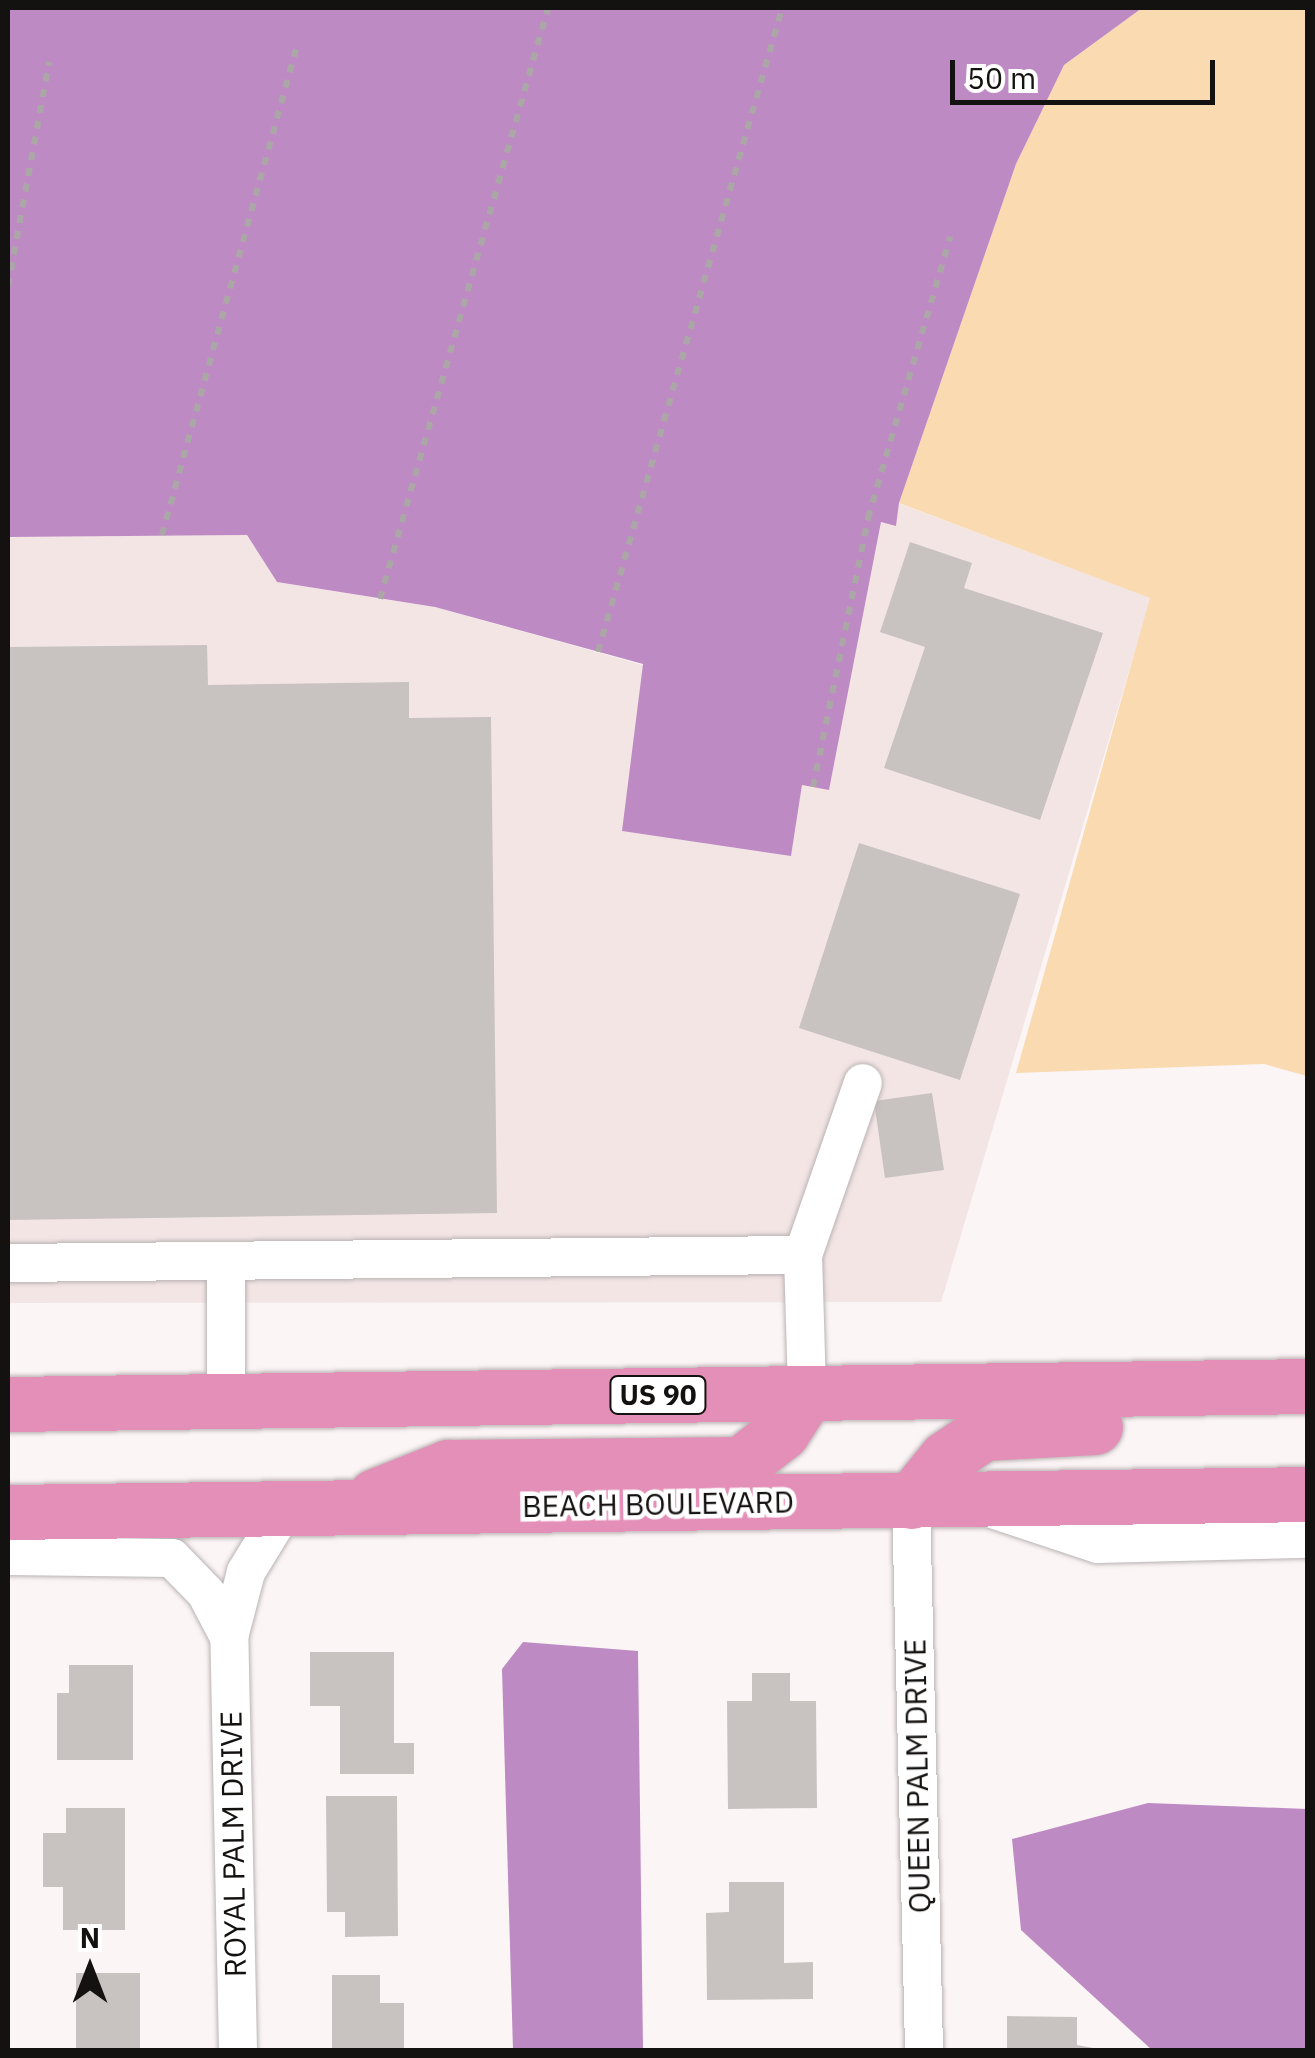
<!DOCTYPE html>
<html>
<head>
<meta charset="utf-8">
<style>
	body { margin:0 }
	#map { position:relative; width:1315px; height:2058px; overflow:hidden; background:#fcf5f5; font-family:"IBM Plex Sans",sans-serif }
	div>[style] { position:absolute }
	.built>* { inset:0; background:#f4e5e5 }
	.green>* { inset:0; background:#fadab0 }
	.water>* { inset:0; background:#bd8ac3 }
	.building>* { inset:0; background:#c8c2c0 }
	.path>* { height:6px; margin-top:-3px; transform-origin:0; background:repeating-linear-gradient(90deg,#aca7a7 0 8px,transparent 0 16px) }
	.roads { filter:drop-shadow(0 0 2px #b9b3b3) drop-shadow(0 0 2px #b9b3b3) }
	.minor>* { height:38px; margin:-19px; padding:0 19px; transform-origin:19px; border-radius:19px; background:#fff }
	.highway>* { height:55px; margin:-27.5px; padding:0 27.5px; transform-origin:27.5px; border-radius:27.5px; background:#e48fb7 }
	span { translate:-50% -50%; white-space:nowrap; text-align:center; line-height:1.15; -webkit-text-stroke:9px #fff; paint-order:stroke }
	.shield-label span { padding:2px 8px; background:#fff; border:2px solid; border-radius:8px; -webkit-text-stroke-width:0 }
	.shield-label { font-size:28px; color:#141211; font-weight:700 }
	.street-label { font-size:30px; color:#141211 }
	.frame { position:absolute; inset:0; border:10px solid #141211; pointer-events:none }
	.north { position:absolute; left:40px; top:1918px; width:100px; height:100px; -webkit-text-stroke:8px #fff; paint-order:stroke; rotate:0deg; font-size:28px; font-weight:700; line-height:40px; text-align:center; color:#141211 }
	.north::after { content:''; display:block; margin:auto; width:35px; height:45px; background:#141211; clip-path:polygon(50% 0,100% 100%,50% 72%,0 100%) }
	.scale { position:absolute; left:950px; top:60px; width:265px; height:45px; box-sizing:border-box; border:5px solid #141211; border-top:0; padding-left:12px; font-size:30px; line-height:35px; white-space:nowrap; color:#141211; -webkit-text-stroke:8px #fff; paint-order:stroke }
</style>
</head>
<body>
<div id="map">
	<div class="built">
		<div style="clip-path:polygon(898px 503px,1151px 598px,941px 1302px,8px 1303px,8px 537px,247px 535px,277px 582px,435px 607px,643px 665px,623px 831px,791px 855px,802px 784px,829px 789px,881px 522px,896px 525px)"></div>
	</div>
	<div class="green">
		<div style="clip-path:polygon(1142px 8px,1307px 8px,1307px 1076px,1264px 1064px,1016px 1073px,1150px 598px,899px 503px,1016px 164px,1064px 65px)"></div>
	</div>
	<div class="water">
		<div style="clip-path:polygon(8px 8px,1142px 8px,1064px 65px,1016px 164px,899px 503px,896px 526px,881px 522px,829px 790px,802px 785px,791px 856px,622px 831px,643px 664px,435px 607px,277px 582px,247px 535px,8px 537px)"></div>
		<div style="clip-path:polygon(523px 1642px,638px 1651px,643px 2050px,513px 2050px,502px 1669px)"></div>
		<div style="clip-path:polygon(1148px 1803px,1307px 1809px,1307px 2050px,1152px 2050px,1021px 1930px,1012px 1839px)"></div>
	</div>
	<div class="building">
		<div style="clip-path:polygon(910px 542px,972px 563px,964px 588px,1103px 633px,1040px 820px,884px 768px,925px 647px,880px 632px)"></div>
		<div style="clip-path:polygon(207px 645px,208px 685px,409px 682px,409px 718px,491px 717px,497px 1213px,8px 1220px,8px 647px)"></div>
		<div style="clip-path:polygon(859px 843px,1020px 894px,960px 1080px,799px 1028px)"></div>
		<div style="clip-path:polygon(932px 1093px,944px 1170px,885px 1178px,874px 1101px)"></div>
		<div style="clip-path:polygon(310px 1652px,394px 1652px,394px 1743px,414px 1743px,414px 1774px,340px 1774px,340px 1706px,310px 1706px)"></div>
		<div style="clip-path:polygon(69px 1665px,133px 1665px,133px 1760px,57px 1760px,57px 1693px,69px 1693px)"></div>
		<div style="clip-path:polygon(752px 1673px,790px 1673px,790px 1701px,816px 1701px,817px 1808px,728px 1809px,727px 1701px,752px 1701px)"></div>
		<div style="clip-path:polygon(326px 1796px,397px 1796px,398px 1936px,345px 1937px,345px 1912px,327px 1912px)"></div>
		<div style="clip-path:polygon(66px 1808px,125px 1808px,125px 1930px,63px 1930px,63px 1887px,43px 1887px,43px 1833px,66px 1833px)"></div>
		<div style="clip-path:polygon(729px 1882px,784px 1882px,784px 1963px,813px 1962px,813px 1999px,707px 2000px,706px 1913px,729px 1912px)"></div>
		<div style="clip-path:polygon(76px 1973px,140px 1973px,140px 2050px,76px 2050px)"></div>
		<div style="clip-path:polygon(332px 1975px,380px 1975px,380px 2003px,404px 2003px,404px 2050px,332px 2050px)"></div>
		<div style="clip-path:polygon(1007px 2016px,1077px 2017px,1077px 2045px,1104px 2050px,1007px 2050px)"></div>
	</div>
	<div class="path">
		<div style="left:8px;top:286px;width:228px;rotate:-79.6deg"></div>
		<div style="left:162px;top:535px;width:511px;rotate:-74.58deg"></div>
		<div style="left:380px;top:599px;width:614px;rotate:-74.13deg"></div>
		<div style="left:598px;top:652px;width:670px;rotate:-74.05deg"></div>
		<div style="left:813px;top:787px;width:275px;rotate:-78.4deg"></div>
		<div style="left:868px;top:518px;width:293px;rotate:-73.7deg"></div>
	</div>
	<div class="roads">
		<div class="minor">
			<div style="left:803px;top:1255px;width:138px;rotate:88.3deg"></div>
			<div style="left:226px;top:1261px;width:140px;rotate:90deg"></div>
			<div style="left:8px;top:1263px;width:795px;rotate:-0.58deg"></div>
			<div style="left:803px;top:1255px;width:182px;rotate:-70.8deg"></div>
			<div style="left:911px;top:1501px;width:549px;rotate:88.64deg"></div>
			<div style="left:992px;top:1509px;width:112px;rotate:18.3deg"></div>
			<div style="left:1098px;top:1544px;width:210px;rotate:-1.4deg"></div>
			<div style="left:8px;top:1556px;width:164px;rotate:0.7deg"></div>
			<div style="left:172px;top:1558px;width:49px;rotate:45.8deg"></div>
			<div style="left:206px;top:1593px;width:50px;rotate:62.4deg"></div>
			<div style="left:238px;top:2050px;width:413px;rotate:-91.2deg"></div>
			<div style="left:229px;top:1637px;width:67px;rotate:-75.3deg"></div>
			<div style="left:246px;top:1572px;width:75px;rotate:-58.6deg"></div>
		</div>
		<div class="highway">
			<div style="left:8px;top:1404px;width:1300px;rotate:-0.79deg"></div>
			<div style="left:375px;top:1496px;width:79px;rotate:-21.7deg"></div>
			<div style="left:448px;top:1467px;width:293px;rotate:-0.6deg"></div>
			<div style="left:741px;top:1464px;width:52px;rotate:-38deg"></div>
			<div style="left:782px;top:1432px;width:46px;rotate:-57.3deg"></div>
			<div style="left:911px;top:1501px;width:55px;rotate:-50.9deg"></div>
			<div style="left:946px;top:1458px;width:45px;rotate:-34deg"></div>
			<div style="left:983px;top:1433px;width:112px;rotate:-3.1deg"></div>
			<div style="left:8px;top:1512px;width:1300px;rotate:-0.79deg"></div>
		</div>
	</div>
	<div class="shield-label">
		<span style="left:658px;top:1395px">US 90</span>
	</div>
	<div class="street-label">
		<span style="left:658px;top:1504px;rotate:-1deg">BEACH BOULEVARD</span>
		<span style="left:917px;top:1776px;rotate:-91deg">QUEEN PALM DRIVE</span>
		<span style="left:233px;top:1844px;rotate:-91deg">ROYAL PALM DRIVE</span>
	</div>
	<div class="frame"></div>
	<div class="north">N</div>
	<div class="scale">50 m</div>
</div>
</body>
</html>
